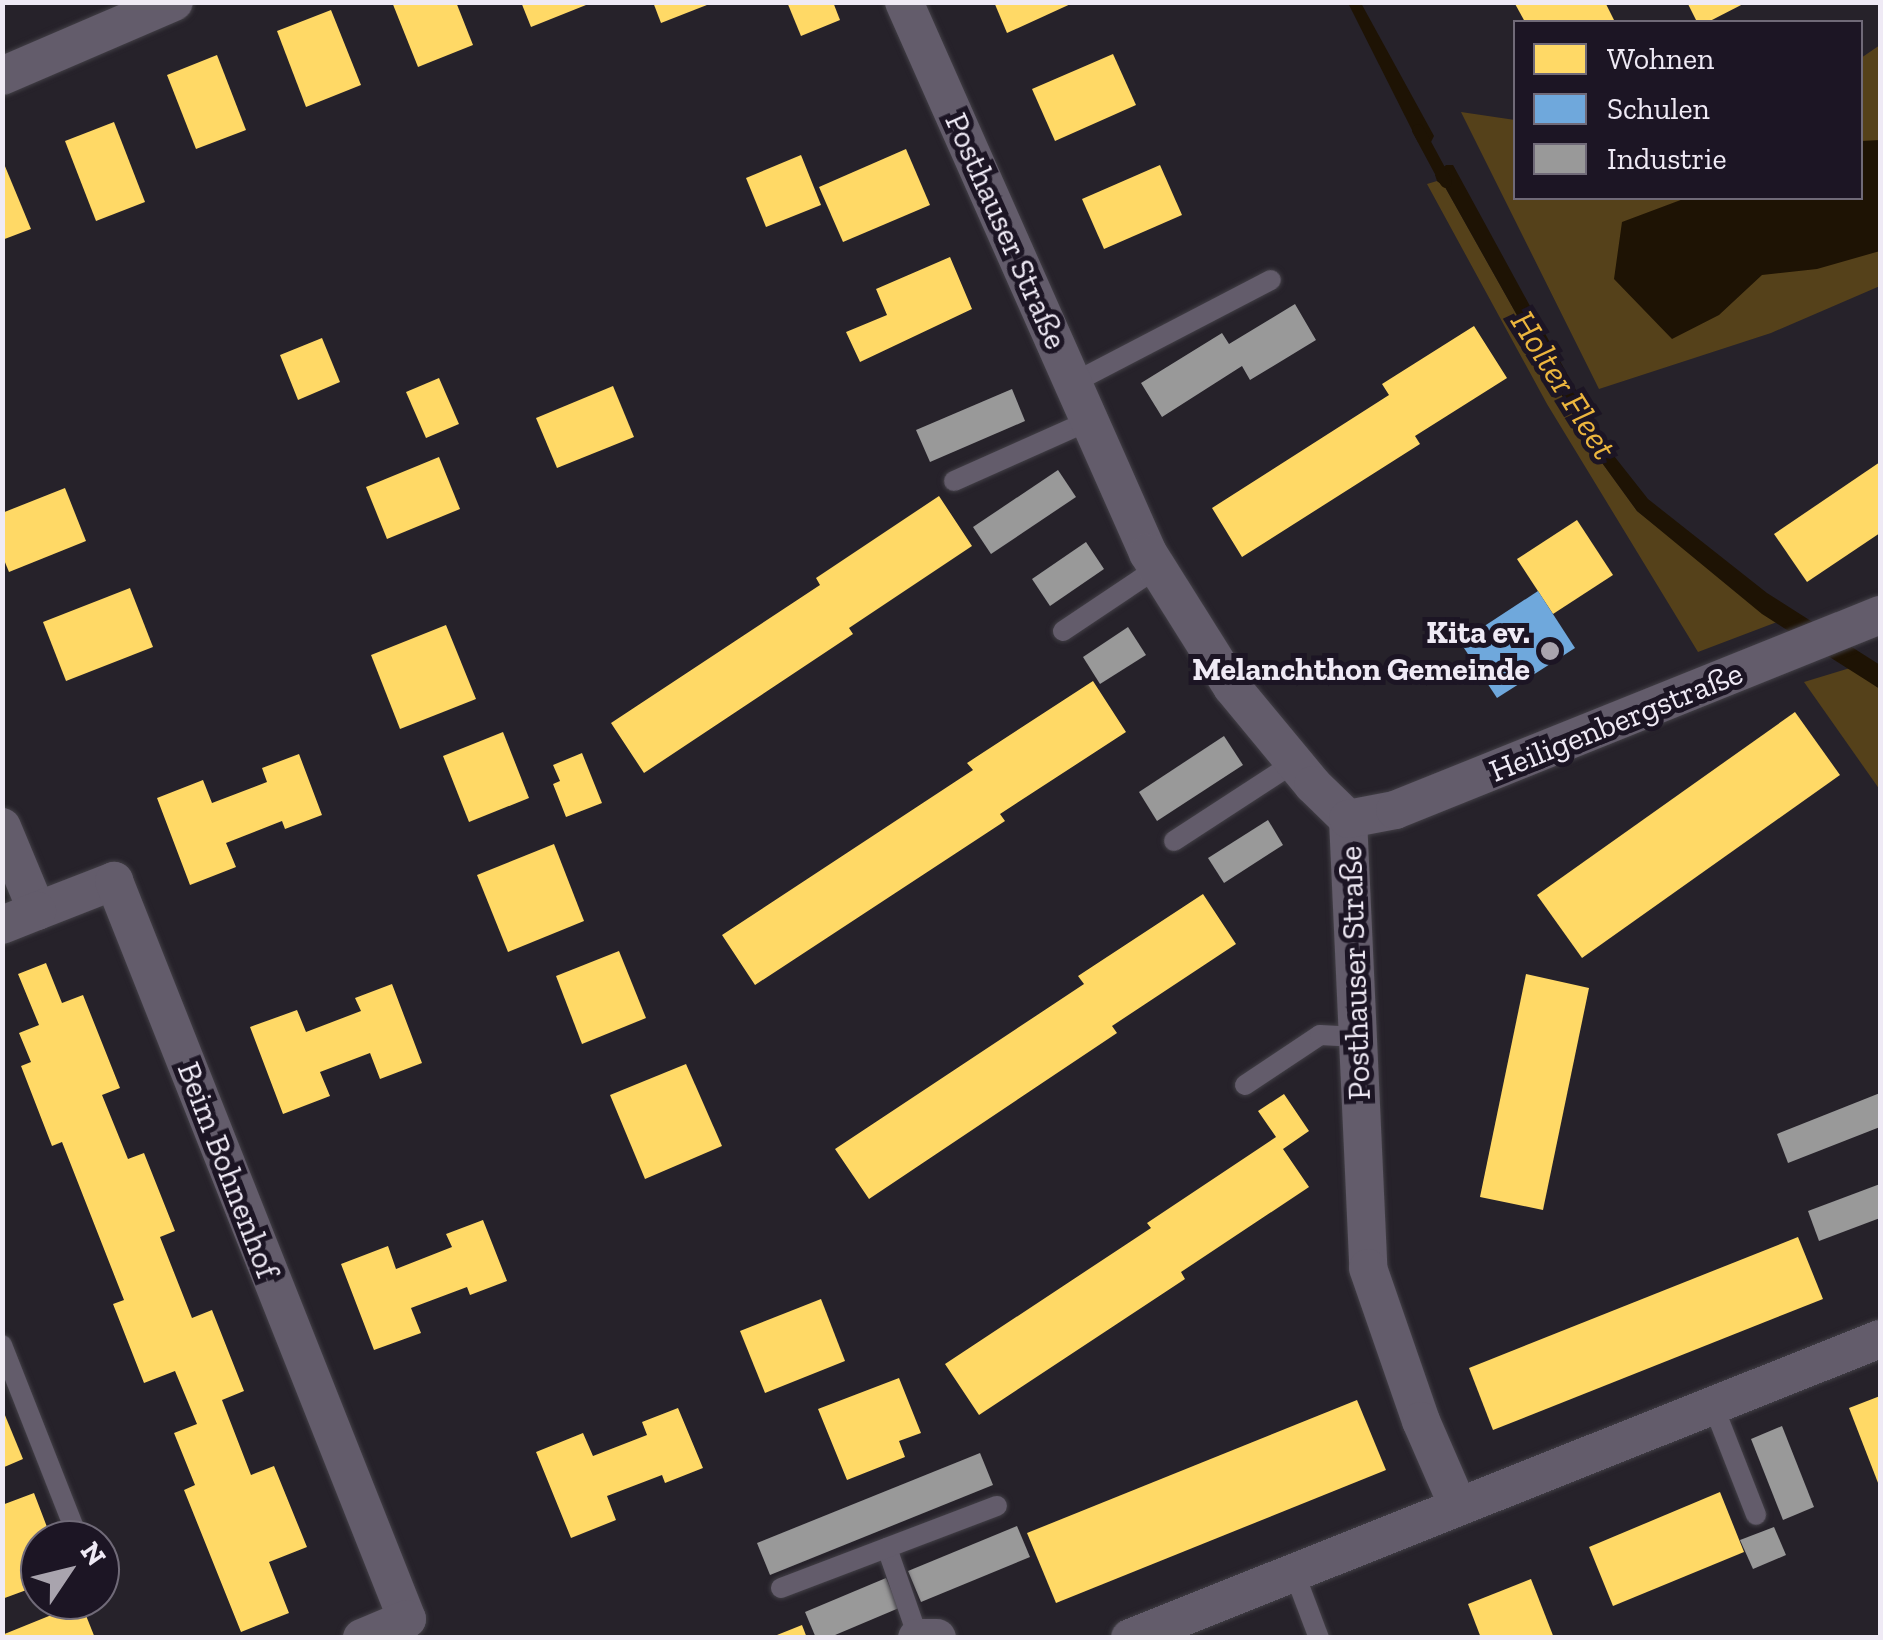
<!DOCTYPE html>
<html>
<head>
<meta charset="utf-8">
<style>
	body { margin:0 }
	#map { position:relative; width:1883px; height:1640px; overflow:hidden; background:#26222a; font-family:"Zilla Slab",serif }
	div>[style] { position:absolute }
	.green>* { inset:0; background:#55411a }
	.water>* { inset:0; background:#1e1304 }
	.homes>* { inset:0; background:#ffd966 }
	.schools>* { inset:0; background:#6fa8dc }
	.industry>* { inset:0; background:#999 }
	.stream>* { height:12px; margin:-6px; padding:0 6px; transform-origin:6px; border-radius:6px; background:#1e1304 }
	.roads { filter:drop-shadow(0 0 2px #423f46) drop-shadow(0 0 2px #423f46) }
	.lane>* { height:20px; margin:-10px; padding:0 10px; transform-origin:10px; border-radius:10px; background:#635c6b }
	.street>* { height:38px; margin:-19px; padding:0 19px; transform-origin:19px; border-radius:19px; background:#635c6b }
	.dots>* { width:28px; height:28px; translate:-50% -50%; box-sizing:border-box; border:5px solid #1c1524; border-radius:50% }
	span { translate:-50% -50%; white-space:nowrap; text-align:center; line-height:1.15; -webkit-text-stroke:10px #1c1524; paint-order:stroke }
	.street-label { font-size:32px; color:#efeaf5 }
	.poi-label { font-size:32px; color:#efeaf5; font-weight:700 }
	.right { translate:-100% -50%; text-align:right }
	.water-label { font-size:35px; color:#ecb63e; font-style:italic }
	.frame { position:absolute; inset:0; border:5px solid #efeaf5; pointer-events:none }
	.legend { position:absolute; left:1513px; top:20px; width:350px; height:180px; box-sizing:border-box; background:#1c1524; border:2px solid #706a78; margin:0; padding:12px 18px; list-style:none; font-size:30px; color:#efeaf5 }
	.legend li { display:flex; align-items:center; gap:20px; height:50px }
	.legend b { width:50px; border:2px solid #706a78 }
	.north { position:absolute; left:20px; top:1520px; width:100px; height:100px; box-sizing:border-box; background:#1c1524; border:2px solid #706a78; border-radius:50%; rotate:55deg; font-size:28px; font-weight:700; line-height:40px; text-align:center; color:#efeaf5 }
	.north::after { content:''; display:block; margin:auto; width:35px; height:45px; background:#a9a4ae; clip-path:polygon(50% 0,100% 100%,50% 72%,0 100%) }
</style>
</head>
<body>
<div id="map">
	<div class="green">
		<div style="clip-path:polygon(1880px 45px,1880px 286px,1771px 333px,1599px 389px,1461px 112px,1515px 120px,1516px 198px,1860px 198px,1861px 58px)"></div>
		<div style="clip-path:polygon(1437px 181px,1445px 187px,1592px 449px,1637px 511px,1777px 622px,1698px 652px,1547px 404px,1427px 184px)"></div>
		<div style="clip-path:polygon(1850px 668px,1880px 689px,1880px 790px,1804px 682px)"></div>
	</div>
	<div class="water">
		<div style="clip-path:polygon(1348px 3px,1361px 3px,1434px 136px,1431px 142px,1418px 142px)"></div>
		<div style="clip-path:polygon(1880px 140px,1880px 251px,1817px 269px,1762px 275px,1719px 315px,1672px 339px,1614px 279px,1622px 222px,1686px 198px,1860px 198px,1861px 141px)"></div>
		<div style="clip-path:polygon(1446px 165px,1453px 165px,1607px 447px,1648px 499px,1767px 593px,1880px 665px,1880px 689px,1762px 614px,1637px 511px,1592px 449px,1445px 187px,1437px 181px,1435px 175px)"></div>
	</div>
	<div class="homes">
		<div style="clip-path:polygon(392px 2px,456px 2px,473px 45px,418px 67px)"></div>
		<div style="clip-path:polygon(521px 2px,591px 2px,591px 3px,531px 27px)"></div>
		<div style="clip-path:polygon(653px 2px,712px 2px,712px 3px,661px 23px)"></div>
		<div style="clip-path:polygon(787px 2px,833px 2px,840px 20px,801px 36px)"></div>
		<div style="clip-path:polygon(994px 2px,1075px 2px,1007px 33px)"></div>
		<div style="clip-path:polygon(1514px 2px,1605px 2px,1615px 22px,1525px 22px)"></div>
		<div style="clip-path:polygon(1687px 2px,1747px 2px,1708px 22px,1697px 22px)"></div>
		<div style="clip-path:polygon(331px 10px,361px 85px,306px 107px,277px 31px)"></div>
		<div style="clip-path:polygon(1113px 54px,1136px 105px,1055px 141px,1032px 89px)"></div>
		<div style="clip-path:polygon(217px 55px,246px 130px,196px 149px,167px 75px)"></div>
		<div style="clip-path:polygon(114px 122px,145px 202px,96px 221px,65px 141px)"></div>
		<div style="clip-path:polygon(906px 149px,930px 205px,843px 242px,819px 187px)"></div>
		<div style="clip-path:polygon(801px 155px,821px 205px,766px 227px,746px 178px)"></div>
		<div style="clip-path:polygon(2px 159px,31px 229px,2px 240px)"></div>
		<div style="clip-path:polygon(1160px 165px,1182px 215px,1104px 249px,1082px 199px)"></div>
		<div style="clip-path:polygon(950px 257px,972px 309px,860px 362px,846px 332px,887px 315px,876px 289px)"></div>
		<div style="clip-path:polygon(1474px 326px,1507px 378px,1415px 436px,1420px 444px,1242px 557px,1212px 508px,1389px 395px,1382px 384px)"></div>
		<div style="clip-path:polygon(322px 338px,340px 382px,298px 400px,280px 355px)"></div>
		<div style="clip-path:polygon(439px 378px,459px 424px,426px 438px,406px 392px)"></div>
		<div style="clip-path:polygon(613px 386px,634px 437px,557px 468px,536px 418px)"></div>
		<div style="clip-path:polygon(439px 457px,460px 509px,387px 539px,366px 487px)"></div>
		<div style="clip-path:polygon(1880px 462px,1880px 533px,1807px 582px,1774px 534px)"></div>
		<div style="clip-path:polygon(65px 488px,86px 541px,9px 572px,2px 555px,2px 513px)"></div>
		<div style="clip-path:polygon(939px 496px,972px 546px,849px 628px,853px 634px,644px 773px,611px 723px,820px 585px,816px 578px)"></div>
		<div style="clip-path:polygon(1577px 520px,1613px 575px,1553px 614px,1517px 559px)"></div>
		<div style="clip-path:polygon(130px 588px,153px 647px,66px 681px,43px 622px)"></div>
		<div style="clip-path:polygon(446px 625px,476px 699px,400px 729px,371px 655px)"></div>
		<div style="clip-path:polygon(1093px 681px,1126px 732px,1000px 814px,1005px 821px,755px 985px,722px 935px,973px 770px,967px 763px)"></div>
		<div style="clip-path:polygon(1795px 712px,1840px 775px,1582px 958px,1537px 895px)"></div>
		<div style="clip-path:polygon(503px 732px,529px 798px,469px 822px,443px 756px)"></div>
		<div style="clip-path:polygon(582px 753px,602px 803px,566px 817px,553px 784px,560px 781px,553px 765px)"></div>
		<div style="clip-path:polygon(299px 754px,322px 815px,285px 829px,282px 821px,226px 843px,236px 867px,190px 885px,157px 798px,203px 780px,212px 803px,267px 782px,262px 768px)"></div>
		<div style="clip-path:polygon(554px 844px,584px 921px,508px 952px,477px 875px)"></div>
		<div style="clip-path:polygon(1203px 894px,1236px 944px,1112px 1026px,1117px 1033px,869px 1199px,835px 1149px,1084px 984px,1078px 976px)"></div>
		<div style="clip-path:polygon(619px 951px,646px 1018px,582px 1044px,556px 976px)"></div>
		<div style="clip-path:polygon(46px 963px,62px 1003px,83px 995px,120px 1088px,102px 1095px,128px 1159px,144px 1153px,175px 1231px,160px 1237px,192px 1318px,212px 1310px,244px 1391px,222px 1400px,251px 1475px,274px 1466px,307px 1547px,269px 1562px,289px 1613px,241px 1632px,184px 1490px,195px 1485px,174px 1433px,197px 1424px,175px 1371px,144px 1383px,113px 1304px,124px 1300px,62px 1142px,52px 1146px,21px 1066px,31px 1062px,19px 1033px,39px 1025px,18px 974px)"></div>
		<div style="clip-path:polygon(1526px 974px,1589px 988px,1543px 1210px,1480px 1197px)"></div>
		<div style="clip-path:polygon(392px 984px,422px 1063px,380px 1079px,370px 1053px,320px 1072px,330px 1096px,283px 1114px,250px 1027px,297px 1010px,306px 1032px,361px 1011px,355px 998px)"></div>
		<div style="clip-path:polygon(686px 1064px,722px 1146px,645px 1179px,610px 1095px)"></div>
		<div style="clip-path:polygon(1284px 1094px,1309px 1131px,1283px 1149px,1309px 1187px,1181px 1272px,1185px 1279px,979px 1415px,945px 1364px,1151px 1228px,1147px 1223px,1276px 1137px,1258px 1111px)"></div>
		<div style="clip-path:polygon(483px 1220px,507px 1281px,470px 1295px,467px 1287px,411px 1308px,421px 1333px,374px 1350px,341px 1264px,388px 1246px,396px 1269px,452px 1247px,446px 1234px)"></div>
		<div style="clip-path:polygon(1798px 1237px,1823px 1299px,1493px 1430px,1469px 1368px)"></div>
		<div style="clip-path:polygon(821px 1299px,845px 1361px,765px 1393px,740px 1331px)"></div>
		<div style="clip-path:polygon(899px 1378px,921px 1433px,899px 1441px,905px 1457px,847px 1480px,818px 1409px)"></div>
		<div style="clip-path:polygon(1880px 1396px,1880px 1488px,1849px 1408px)"></div>
		<div style="clip-path:polygon(1357px 1400px,1386px 1470px,1056px 1603px,1027px 1533px)"></div>
		<div style="clip-path:polygon(2px 1408px,23px 1459px,2px 1468px)"></div>
		<div style="clip-path:polygon(678px 1408px,703px 1468px,665px 1483px,662px 1475px,607px 1496px,616px 1520px,571px 1538px,536px 1452px,583px 1433px,593px 1456px,647px 1435px,642px 1422px)"></div>
		<div style="clip-path:polygon(1720px 1492px,1744px 1552px,1613px 1606px,1589px 1547px)"></div>
		<div style="clip-path:polygon(34px 1493px,52px 1540px,40px 1540px,40px 1585px,2px 1599px,2px 1505px)"></div>
		<div style="clip-path:polygon(1531px 1579px,1554px 1638px,1481px 1638px,1468px 1604px)"></div>
		<div style="clip-path:polygon(81px 1603px,95px 1638px,2px 1638px,2px 1635px)"></div>
		<div style="clip-path:polygon(802px 1625px,807px 1638px,772px 1638px,772px 1637px)"></div>
	</div>
	<div class="schools">
		<div style="clip-path:polygon(1538px 591px,1575px 648px,1497px 698px,1460px 642px)"></div>
	</div>
	<div class="industry">
		<div style="clip-path:polygon(1295px 304px,1316px 340px,1250px 380px,1242px 366px,1162px 417px,1141px 383px,1222px 333px,1229px 344px)"></div>
		<div style="clip-path:polygon(1012px 389px,1025px 421px,930px 462px,916px 430px)"></div>
		<div style="clip-path:polygon(1058px 470px,1076px 497px,991px 554px,973px 527px)"></div>
		<div style="clip-path:polygon(1086px 542px,1104px 569px,1050px 606px,1032px 579px)"></div>
		<div style="clip-path:polygon(1128px 627px,1146px 655px,1100px 684px,1083px 657px)"></div>
		<div style="clip-path:polygon(1224px 736px,1243px 765px,1157px 821px,1139px 792px)"></div>
		<div style="clip-path:polygon(1268px 820px,1283px 845px,1224px 883px,1208px 858px)"></div>
		<div style="clip-path:polygon(1880px 1093px,1880px 1127px,1788px 1163px,1777px 1134px)"></div>
		<div style="clip-path:polygon(1880px 1184px,1880px 1218px,1819px 1241px,1808px 1211px)"></div>
		<div style="clip-path:polygon(1782px 1426px,1814px 1507px,1783px 1520px,1751px 1439px)"></div>
		<div style="clip-path:polygon(980px 1453px,993px 1485px,770px 1575px,757px 1543px)"></div>
		<div style="clip-path:polygon(1017px 1526px,1030px 1557px,921px 1602px,908px 1571px)"></div>
		<div style="clip-path:polygon(1774px 1527px,1786px 1555px,1753px 1569px,1740px 1540px)"></div>
		<div style="clip-path:polygon(886px 1578px,899px 1608px,828px 1638px,816px 1638px,805px 1612px)"></div>
	</div>
	<div class="stream">
		<div style="left:1418px;top:130px;width:59px;rotate:61.7deg"></div>
	</div>
	<div class="roads">
		<div class="lane">
			<div style="left:1073px;top:383px;width:223px;rotate:-27.5deg"></div>
			<div style="left:954px;top:481px;width:148px;rotate:-24deg"></div>
			<div style="left:1063px;top:631px;width:113px;rotate:-33.8deg"></div>
			<div style="left:1174px;top:841px;width:145px;rotate:-33.1deg"></div>
			<div style="left:1245px;top:1085px;width:90px;rotate:-33.7deg"></div>
			<div style="left:1320px;top:1035px;width:37px;rotate:3deg"></div>
			<div style="left:2px;top:1345px;width:210px;rotate:68.5deg"></div>
			<div style="left:1713px;top:1405px;width:118px;rotate:68.6deg"></div>
			<div style="left:887px;top:1548px;width:94px;rotate:70.8deg"></div>
			<div style="left:1294px;top:1572px;width:71px;rotate:69.3deg"></div>
			<div style="left:781px;top:1588px;width:231px;rotate:-20.8deg"></div>
		</div>
		<div class="street">
			<div style="left:904px;top:2px;width:603px;rotate:66.11deg"></div>
			<div style="left:1148px;top:553px;width:158px;rotate:57.9deg"></div>
			<div style="left:1232px;top:687px;width:127px;rotate:50.4deg"></div>
			<div style="left:1313px;top:785px;width:49px;rotate:44.2deg"></div>
			<div style="left:1348px;top:819px;width:449px;rotate:87.4deg"></div>
			<div style="left:1368px;top:1268px;width:162px;rotate:70.9deg"></div>
			<div style="left:1421px;top:1421px;width:93px;rotate:66.5deg"></div>
			<div style="left:2px;top:76px;width:187px;rotate:-23.3deg"></div>
			<div style="left:1348px;top:819px;width:48px;rotate:-10.8deg"></div>
			<div style="left:1395px;top:810px;width:523px;rotate:-21.9deg"></div>
			<div style="left:2px;top:827px;width:91px;rotate:67.4deg"></div>
			<div style="left:37px;top:911px;width:83px;rotate:-21.3deg"></div>
			<div style="left:114px;top:881px;width:794px;rotate:68.35deg"></div>
			<div style="left:407px;top:1619px;width:49px;rotate:157.1deg"></div>
			<div style="left:2px;top:925px;width:38px;rotate:-22deg"></div>
			<div style="left:917px;top:1638px;width:20px"></div>
			<div style="left:1130px;top:1638px;width:807px;rotate:-21.74deg"></div>
		</div>
	</div>
	<div class="dots">
		<div style="left:1550px;top:651px;background:#a9a4ae"></div>
	</div>
	<div class="street-label">
		<span style="left:1006px;top:231px;rotate:66deg">Posthauser Straße</span>
		<span style="left:1616px;top:722px;rotate:-22deg">Heiligenbergstraße</span>
		<span style="left:1355px;top:973px;rotate:-92deg">Posthauser Straße</span>
		<span style="left:228px;top:1170px;rotate:69deg">Beim Bohnenhof</span>
	</div>
	<div class="poi-label">
		<span class="right" style="left:1530px;top:651px">Kita ev.<br>Melanchthon Gemeinde</span>
	</div>
	<div class="water-label">
		<span style="left:1564px;top:385px;rotate:58deg">Holter Fleet</span>
	</div>
	<div class="frame"></div>
	<ul class="legend">
	<li><b style="height:28px;background:#ffd966"></b>Wohnen</li>
	<li><b style="height:28px;background:#6fa8dc"></b>Schulen</li>
	<li><b style="height:28px;background:#999"></b>Industrie</li>
	</ul>
	<div class="north">N</div>
</div>
</body>
</html>
